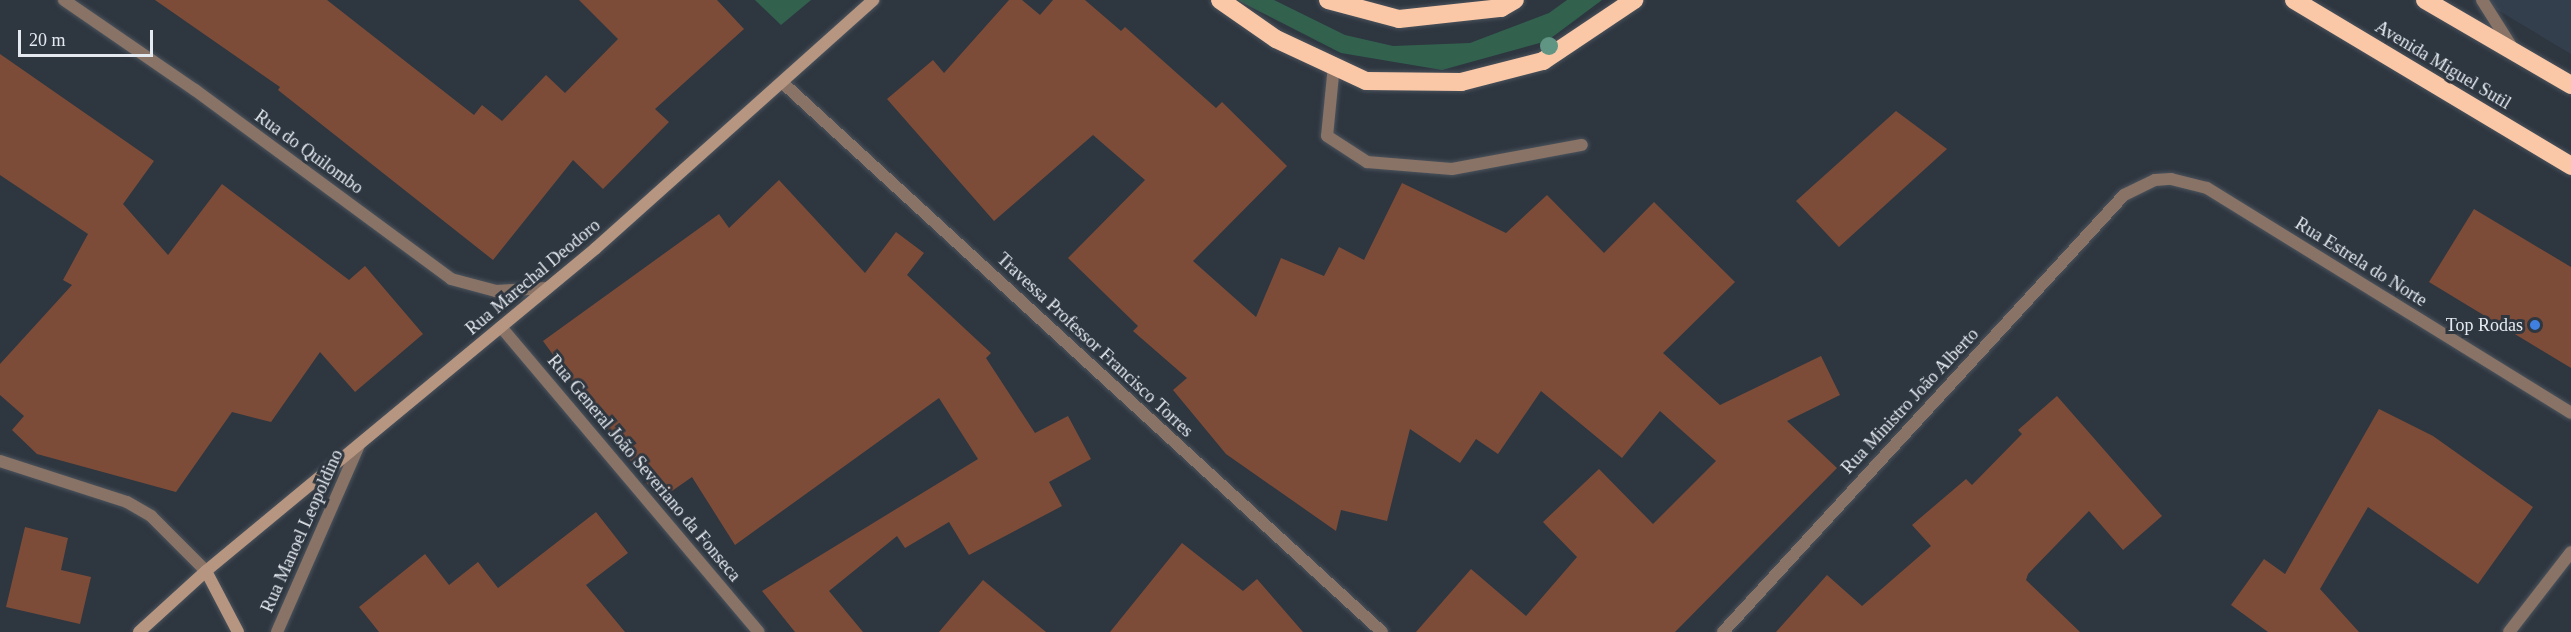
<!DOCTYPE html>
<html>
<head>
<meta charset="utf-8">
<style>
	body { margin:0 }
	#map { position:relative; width:2571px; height:632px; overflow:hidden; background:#2e3640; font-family:Georgia,serif }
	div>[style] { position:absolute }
	.built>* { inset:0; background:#343f4e }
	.green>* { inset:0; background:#32624e }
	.building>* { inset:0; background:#7d4c38 }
	.roads { filter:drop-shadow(0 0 2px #4b535c) drop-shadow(0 0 2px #4b535c) }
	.lane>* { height:12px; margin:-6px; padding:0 6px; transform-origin:6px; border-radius:6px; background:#887366 }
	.street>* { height:12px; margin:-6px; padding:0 6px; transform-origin:6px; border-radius:6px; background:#887366 }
	.secondary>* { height:12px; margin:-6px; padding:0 6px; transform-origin:6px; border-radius:6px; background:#b79681 }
	.highway>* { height:18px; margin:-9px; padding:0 9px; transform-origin:9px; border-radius:9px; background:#fbc8a7 }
	.trees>* { width:18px; height:18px; margin:-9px; border-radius:50%; background:#609584 }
	.dots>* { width:16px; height:16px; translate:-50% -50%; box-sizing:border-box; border:3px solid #2e3640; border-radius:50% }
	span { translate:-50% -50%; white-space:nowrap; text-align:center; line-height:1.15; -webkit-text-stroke:6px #2e3640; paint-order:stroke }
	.street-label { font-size:18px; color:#e5eaf0 }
	.poi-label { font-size:18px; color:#e5eaf0 }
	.right { translate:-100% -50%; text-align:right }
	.scale { position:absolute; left:18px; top:30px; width:135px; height:27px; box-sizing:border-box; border:3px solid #e5eaf0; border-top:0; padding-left:8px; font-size:18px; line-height:21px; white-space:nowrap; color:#e5eaf0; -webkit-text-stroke:4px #2e3640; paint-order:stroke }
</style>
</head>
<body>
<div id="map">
	<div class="built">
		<div style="clip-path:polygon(2481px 0,2571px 0,2571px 54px)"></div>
	</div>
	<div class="green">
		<div style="clip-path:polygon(755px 0,811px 0,781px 25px)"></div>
		<div style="clip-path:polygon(1237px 0,1274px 0,1345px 35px,1393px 46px,1470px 43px,1549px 13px,1567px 0,1602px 0,1547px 41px,1442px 70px,1341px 53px)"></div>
	</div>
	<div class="building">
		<div style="clip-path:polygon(155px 0,327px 0,474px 115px,482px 105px,502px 121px,546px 75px,565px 93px,618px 39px,579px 0,717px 0,744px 29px,655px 109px,669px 122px,603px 189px,573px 160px,493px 260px,278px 90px,280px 87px)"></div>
		<div style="clip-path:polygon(1009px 0,1022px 0,1040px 15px,1053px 0,1085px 0,1121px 31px,1125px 27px,1216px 108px,1222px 102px,1287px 166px,1193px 261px,1256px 317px,1281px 258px,1324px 276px,1339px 247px,1364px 260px,1402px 183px,1506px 233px,1547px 195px,1604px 253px,1654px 202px,1735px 282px,1663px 353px,1720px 405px,1821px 356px,1840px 395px,1787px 421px,1837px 468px,1675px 632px,1416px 632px,1471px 569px,1526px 616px,1577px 557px,1543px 522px,1599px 469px,1653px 524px,1716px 461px,1660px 411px,1622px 458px,1541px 391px,1498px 454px,1476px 439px,1460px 463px,1410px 429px,1387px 521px,1341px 510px,1336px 531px,1226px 454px,1173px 390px,1187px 378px,1133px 331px,1138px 326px,1068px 258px,1145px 180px,1093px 135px,994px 221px,887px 99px,933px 60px,944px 73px)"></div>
		<div style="clip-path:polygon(0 54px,154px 161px,123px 204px,168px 255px,222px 184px,349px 280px,365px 266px,423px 334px,355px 392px,320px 352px,271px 422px,232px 412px,176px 492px,37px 454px,12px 430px,24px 416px,0 395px,0 364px,72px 285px,63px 280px,88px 234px,0 175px)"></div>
		<div style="clip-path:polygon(1896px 111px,1947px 149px,1839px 247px,1796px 201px)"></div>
		<div style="clip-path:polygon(779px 180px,865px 273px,896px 232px,924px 253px,907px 275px,991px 353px,986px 358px,1035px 433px,1068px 416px,1091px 459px,1049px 482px,1062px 506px,969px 555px,949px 522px,905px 548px,897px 536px,829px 591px,863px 632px,795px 632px,762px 591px,978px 459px,939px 398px,735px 545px,692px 477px,659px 500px,543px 341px,719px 214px,729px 228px)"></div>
		<div style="clip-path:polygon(2474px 209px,2571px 267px,2571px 368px,2429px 282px)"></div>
		<div style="clip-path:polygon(2057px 396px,2162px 516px,2123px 550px,2089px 511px,2028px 574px,2026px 580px,2080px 632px,1776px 632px,1827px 575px,1862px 606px,1931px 546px,1912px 525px,1966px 479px,1972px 485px,2022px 434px,2018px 430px)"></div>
		<div style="clip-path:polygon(2379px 409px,2433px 436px,2533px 507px,2478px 584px,2368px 507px,2320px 589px,2359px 632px,2268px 632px,2231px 605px,2264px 559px,2285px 574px)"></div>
		<div style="clip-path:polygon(596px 512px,628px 553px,586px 585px,625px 632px,379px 632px,359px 607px,425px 554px,449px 585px,478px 562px,498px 588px)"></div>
		<div style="clip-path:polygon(25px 527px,68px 538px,61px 570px,91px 577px,80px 624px,6px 607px)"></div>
		<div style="clip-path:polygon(1182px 543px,1243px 591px,1257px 579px,1303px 632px,1110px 632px)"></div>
		<div style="clip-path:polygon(983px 580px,1046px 632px,939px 632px)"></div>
	</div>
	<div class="roads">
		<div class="lane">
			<div style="left:1334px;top:65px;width:71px;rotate:95.6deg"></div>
			<div style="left:1327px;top:136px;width:48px;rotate:33deg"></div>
			<div style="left:1367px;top:162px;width:85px;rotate:4.7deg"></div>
			<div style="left:1452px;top:169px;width:132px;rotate:-10.5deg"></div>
		</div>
		<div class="street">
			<div style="left:64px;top:0;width:159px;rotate:34.5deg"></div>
			<div style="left:195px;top:90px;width:318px;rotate:36.4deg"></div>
			<div style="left:451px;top:279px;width:47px;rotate:14.9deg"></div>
			<div style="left:496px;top:291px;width:51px;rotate:-3.4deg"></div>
			<div style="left:2482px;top:0;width:58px;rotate:57.7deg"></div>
			<div style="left:784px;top:84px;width:811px;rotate:42.5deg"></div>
			<div style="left:501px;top:327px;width:399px;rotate:49.8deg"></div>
			<div style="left:0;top:461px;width:133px;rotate:17.9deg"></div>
			<div style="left:127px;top:502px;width:28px;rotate:30deg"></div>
			<div style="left:151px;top:516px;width:78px;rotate:45deg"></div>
			<div style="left:277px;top:632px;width:204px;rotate:-66.3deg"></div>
			<div style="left:1723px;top:632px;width:593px;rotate:-47.46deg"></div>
			<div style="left:2124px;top:195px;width:34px;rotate:-26deg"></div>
			<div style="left:2155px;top:180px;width:16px;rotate:-4deg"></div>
			<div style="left:2171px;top:179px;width:37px;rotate:14deg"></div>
			<div style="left:2207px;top:188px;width:428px;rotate:31.7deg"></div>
			<div style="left:2509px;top:632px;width:101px;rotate:-52.2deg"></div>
		</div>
		<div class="secondary">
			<div style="left:206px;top:571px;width:69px;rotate:62.3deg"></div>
			<div style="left:139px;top:632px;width:91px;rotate:-42.3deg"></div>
			<div style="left:206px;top:571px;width:506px;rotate:-39.63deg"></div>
			<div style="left:596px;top:248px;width:372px;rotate:-41.8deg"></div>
		</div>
		<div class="highway">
			<div style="left:1220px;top:0;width:68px;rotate:34.9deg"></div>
			<div style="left:1276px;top:39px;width:99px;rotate:25deg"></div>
			<div style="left:1366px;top:81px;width:95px;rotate:0.6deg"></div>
			<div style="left:1461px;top:82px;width:85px;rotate:-14.4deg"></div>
			<div style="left:1543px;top:61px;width:110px;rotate:-33.8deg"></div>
			<div style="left:1328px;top:0;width:73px;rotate:15deg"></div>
			<div style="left:1399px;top:19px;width:103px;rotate:-6.2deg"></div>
			<div style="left:1501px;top:8px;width:16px;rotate:-30deg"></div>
			<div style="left:2294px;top:0;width:323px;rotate:30.9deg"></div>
			<div style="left:2425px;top:0;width:169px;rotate:30.2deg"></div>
		</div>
	</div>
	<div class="trees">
		<div style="left:1549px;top:46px"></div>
	</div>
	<div class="dots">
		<div style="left:2535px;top:325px;background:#3f7fe0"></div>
	</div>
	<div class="street-label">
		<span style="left:2443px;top:65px;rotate:31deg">Avenida Miguel Sutil</span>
		<span style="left:309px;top:152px;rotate:36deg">Rua do Quilombo</span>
		<span style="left:2361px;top:262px;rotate:32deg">Rua Estrela do Norte</span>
		<span style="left:533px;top:277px;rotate:-40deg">Rua Marechal Deodoro</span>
		<span style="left:1095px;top:345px;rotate:43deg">Travessa Professor Francisco Torres</span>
		<span style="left:1910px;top:401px;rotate:-47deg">Rua Ministro João Alberto</span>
		<span style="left:644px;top:468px;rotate:50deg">Rua General João Severiano da Fonseca</span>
		<span style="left:302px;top:531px;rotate:-66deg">Rua Manoel Leopoldino</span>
	</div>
	<div class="poi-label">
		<span class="right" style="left:2523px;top:325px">Top Rodas</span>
	</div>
	<div class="scale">20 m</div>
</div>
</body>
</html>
